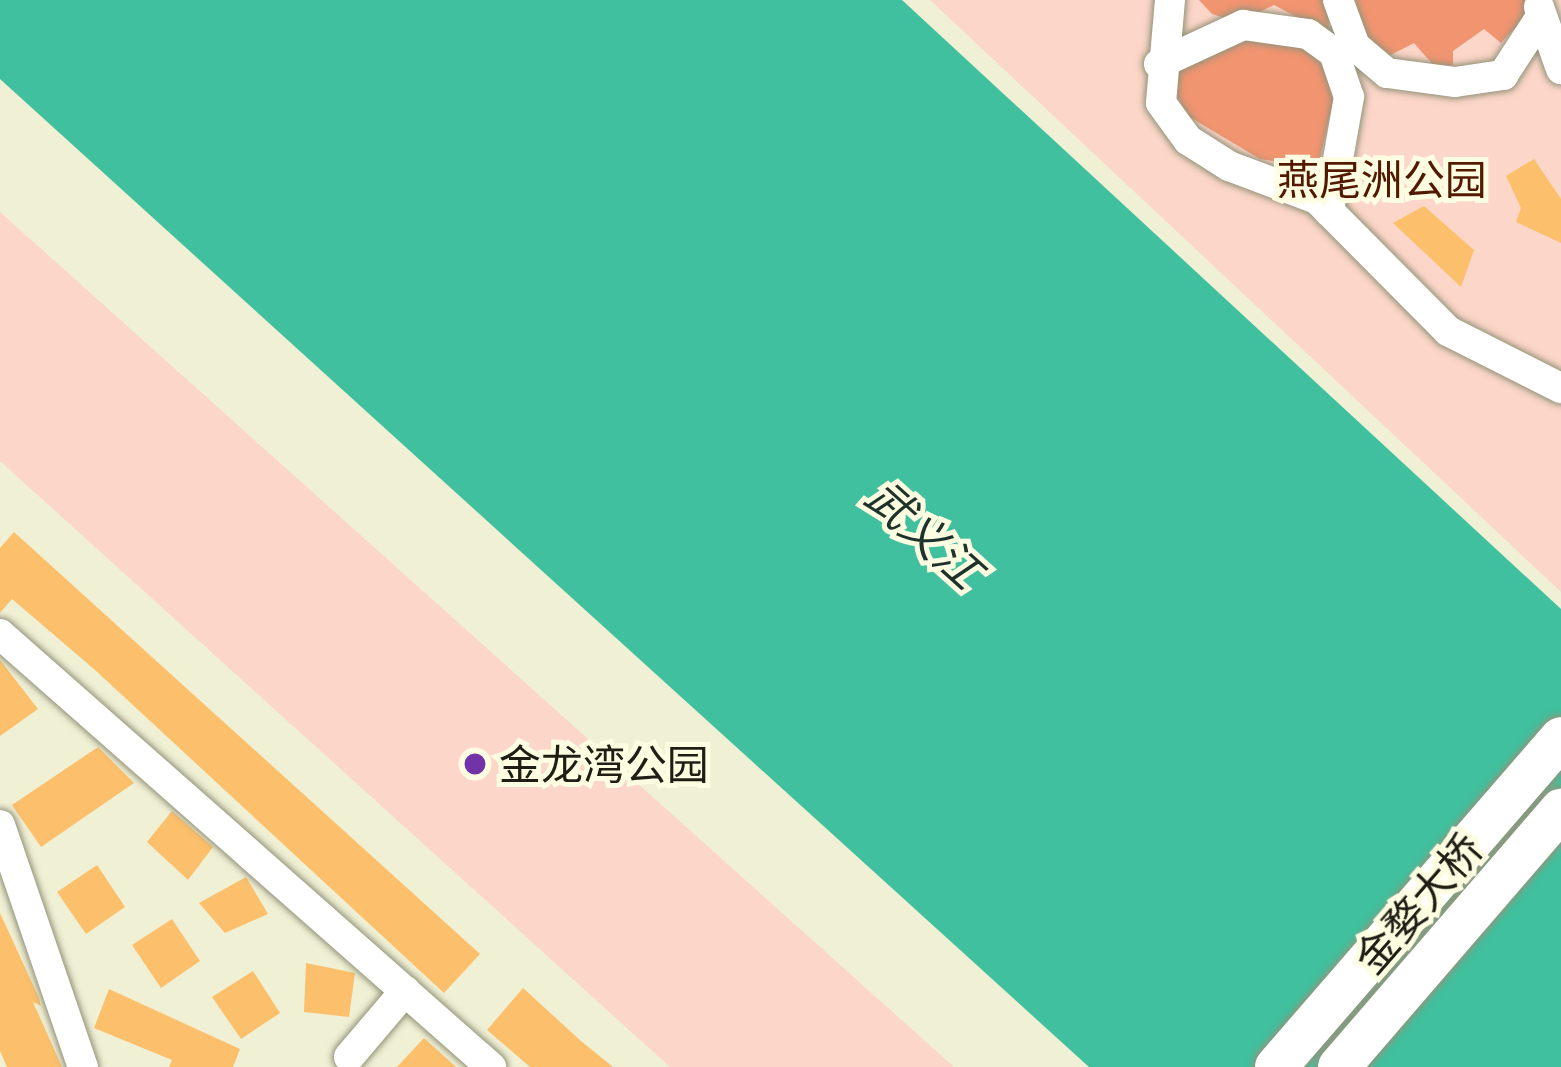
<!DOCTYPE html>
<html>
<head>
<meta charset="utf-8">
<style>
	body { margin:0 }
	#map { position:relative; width:1561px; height:1067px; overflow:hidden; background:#f0f0d5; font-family:"Titillium Web","Noto Sans SC",sans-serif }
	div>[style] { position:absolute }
	.green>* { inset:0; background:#fcd6c8 }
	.forest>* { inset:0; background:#f19470 }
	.water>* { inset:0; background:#40c09e }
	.building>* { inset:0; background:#fcc06c }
	.roads { filter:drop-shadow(0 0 3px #94937a) drop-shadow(0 0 3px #94937a) }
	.street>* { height:30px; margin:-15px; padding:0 15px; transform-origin:15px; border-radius:15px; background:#fff }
	.secondary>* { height:42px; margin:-21px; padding:0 21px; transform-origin:21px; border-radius:21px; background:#fff }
	.dots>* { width:33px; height:33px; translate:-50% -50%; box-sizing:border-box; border:6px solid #fdfde2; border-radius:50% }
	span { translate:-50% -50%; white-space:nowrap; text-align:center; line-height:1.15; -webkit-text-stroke:10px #fdfde2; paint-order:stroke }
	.park-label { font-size:42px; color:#521900 }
	.poi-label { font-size:42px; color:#1e1e14 }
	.left { translate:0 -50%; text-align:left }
	.street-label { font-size:42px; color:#1e1e14 }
	.water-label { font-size:45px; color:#1c322b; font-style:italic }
</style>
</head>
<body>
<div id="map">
	<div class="green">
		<div style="clip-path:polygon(930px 0,1561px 0,1561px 592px,1493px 528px)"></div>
		<div style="clip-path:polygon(0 212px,954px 1067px,670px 1067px,0 461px)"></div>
	</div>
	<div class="forest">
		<div style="clip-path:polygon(1199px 0,1328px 0,1329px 34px,1274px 5px,1238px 22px,1212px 14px)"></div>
		<div style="clip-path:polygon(1355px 0,1525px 0,1529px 13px,1501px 43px,1484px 29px,1453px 51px,1453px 65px,1434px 66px,1414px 43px,1385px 58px,1368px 45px)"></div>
		<div style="clip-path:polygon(1237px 39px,1311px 45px,1337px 84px,1318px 167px,1260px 159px,1188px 116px,1172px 87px,1183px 62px)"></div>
	</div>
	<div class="water">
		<div style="clip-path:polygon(0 0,902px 0,1561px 609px,1561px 1067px,1089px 1067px,0 79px)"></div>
	</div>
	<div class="building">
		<div style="clip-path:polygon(1534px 159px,1561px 199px,1561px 243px,1516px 222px,1521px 208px,1506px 176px)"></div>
		<div style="clip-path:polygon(1424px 206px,1474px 250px,1461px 287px,1393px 223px)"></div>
		<div style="clip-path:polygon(14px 532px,480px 954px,444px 993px,95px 670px,12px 599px,0 613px,0 548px)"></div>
		<div style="clip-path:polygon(0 660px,38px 709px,0 736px)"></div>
		<div style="clip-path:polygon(98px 747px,134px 783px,41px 847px,12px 805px)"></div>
		<div style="clip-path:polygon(172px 811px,213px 847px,188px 880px,147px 842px)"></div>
		<div style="clip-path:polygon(97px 865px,125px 907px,86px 934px,57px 892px)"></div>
		<div style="clip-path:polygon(246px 877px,268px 914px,225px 933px,199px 903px)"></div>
		<div style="clip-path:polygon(0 913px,39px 998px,41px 1006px,33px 1002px,62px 1067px,7px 1067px,0 1051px)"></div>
		<div style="clip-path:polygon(172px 919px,200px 961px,161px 988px,132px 945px)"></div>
		<div style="clip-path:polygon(306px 963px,355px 973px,349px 1017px,304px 1012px)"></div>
		<div style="clip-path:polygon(253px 971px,280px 1013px,241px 1039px,212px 997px)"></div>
		<div style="clip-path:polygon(523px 988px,581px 1041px,613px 1067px,530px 1067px,487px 1030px)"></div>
		<div style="clip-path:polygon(109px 989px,240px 1049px,233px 1067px,169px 1067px,172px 1060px,94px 1028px)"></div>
		<div style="clip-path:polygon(424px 1038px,456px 1067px,397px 1067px)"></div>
	</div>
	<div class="roads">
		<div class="street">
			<div style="left:1170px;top:0;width:103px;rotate:95deg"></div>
			<div style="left:1161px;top:103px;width:46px;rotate:53.9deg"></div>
			<div style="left:1188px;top:140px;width:49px;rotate:32.4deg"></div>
			<div style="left:1229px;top:166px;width:94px;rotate:20.6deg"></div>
			<div style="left:1317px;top:199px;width:186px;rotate:45.2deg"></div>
			<div style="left:1448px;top:331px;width:127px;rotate:26.8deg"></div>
			<div style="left:1338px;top:0;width:49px;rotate:69.7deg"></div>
			<div style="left:1355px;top:46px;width:42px;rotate:40.2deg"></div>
			<div style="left:1387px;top:73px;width:69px;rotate:7.5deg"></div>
			<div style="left:1455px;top:82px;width:49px;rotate:-8.3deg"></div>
			<div style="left:1503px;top:75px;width:68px;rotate:-57deg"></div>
			<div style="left:1539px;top:7px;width:66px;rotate:70.5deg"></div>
			<div style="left:1159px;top:64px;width:93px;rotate:-24.9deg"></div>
			<div style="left:1243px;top:25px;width:66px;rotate:7.9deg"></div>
			<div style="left:1308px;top:34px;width:32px;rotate:36deg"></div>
			<div style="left:1334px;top:53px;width:46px;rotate:71.2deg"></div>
			<div style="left:1349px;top:97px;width:116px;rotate:100deg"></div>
			<div style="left:0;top:634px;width:655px;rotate:41.41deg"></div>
			<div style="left:0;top:825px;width:256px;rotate:71.1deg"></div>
			<div style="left:349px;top:1057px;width:87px;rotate:-49.7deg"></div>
		</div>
		<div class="secondary">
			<div style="left:1276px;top:1067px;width:435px;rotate:-49.1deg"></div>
			<div style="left:1339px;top:1067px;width:340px;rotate:-49.2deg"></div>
		</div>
	</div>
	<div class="dots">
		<div style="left:475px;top:764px;background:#7233a9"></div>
	</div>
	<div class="park-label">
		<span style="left:1382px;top:179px">燕尾洲公园</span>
	</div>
	<div class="poi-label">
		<span class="left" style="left:499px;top:764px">金龙湾公园</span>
	</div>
	<div class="street-label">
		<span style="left:1418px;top:903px;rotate:-49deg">金婺大桥</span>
	</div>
	<div class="water-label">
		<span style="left:924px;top:534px;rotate:42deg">武义江</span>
	</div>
</div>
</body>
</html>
